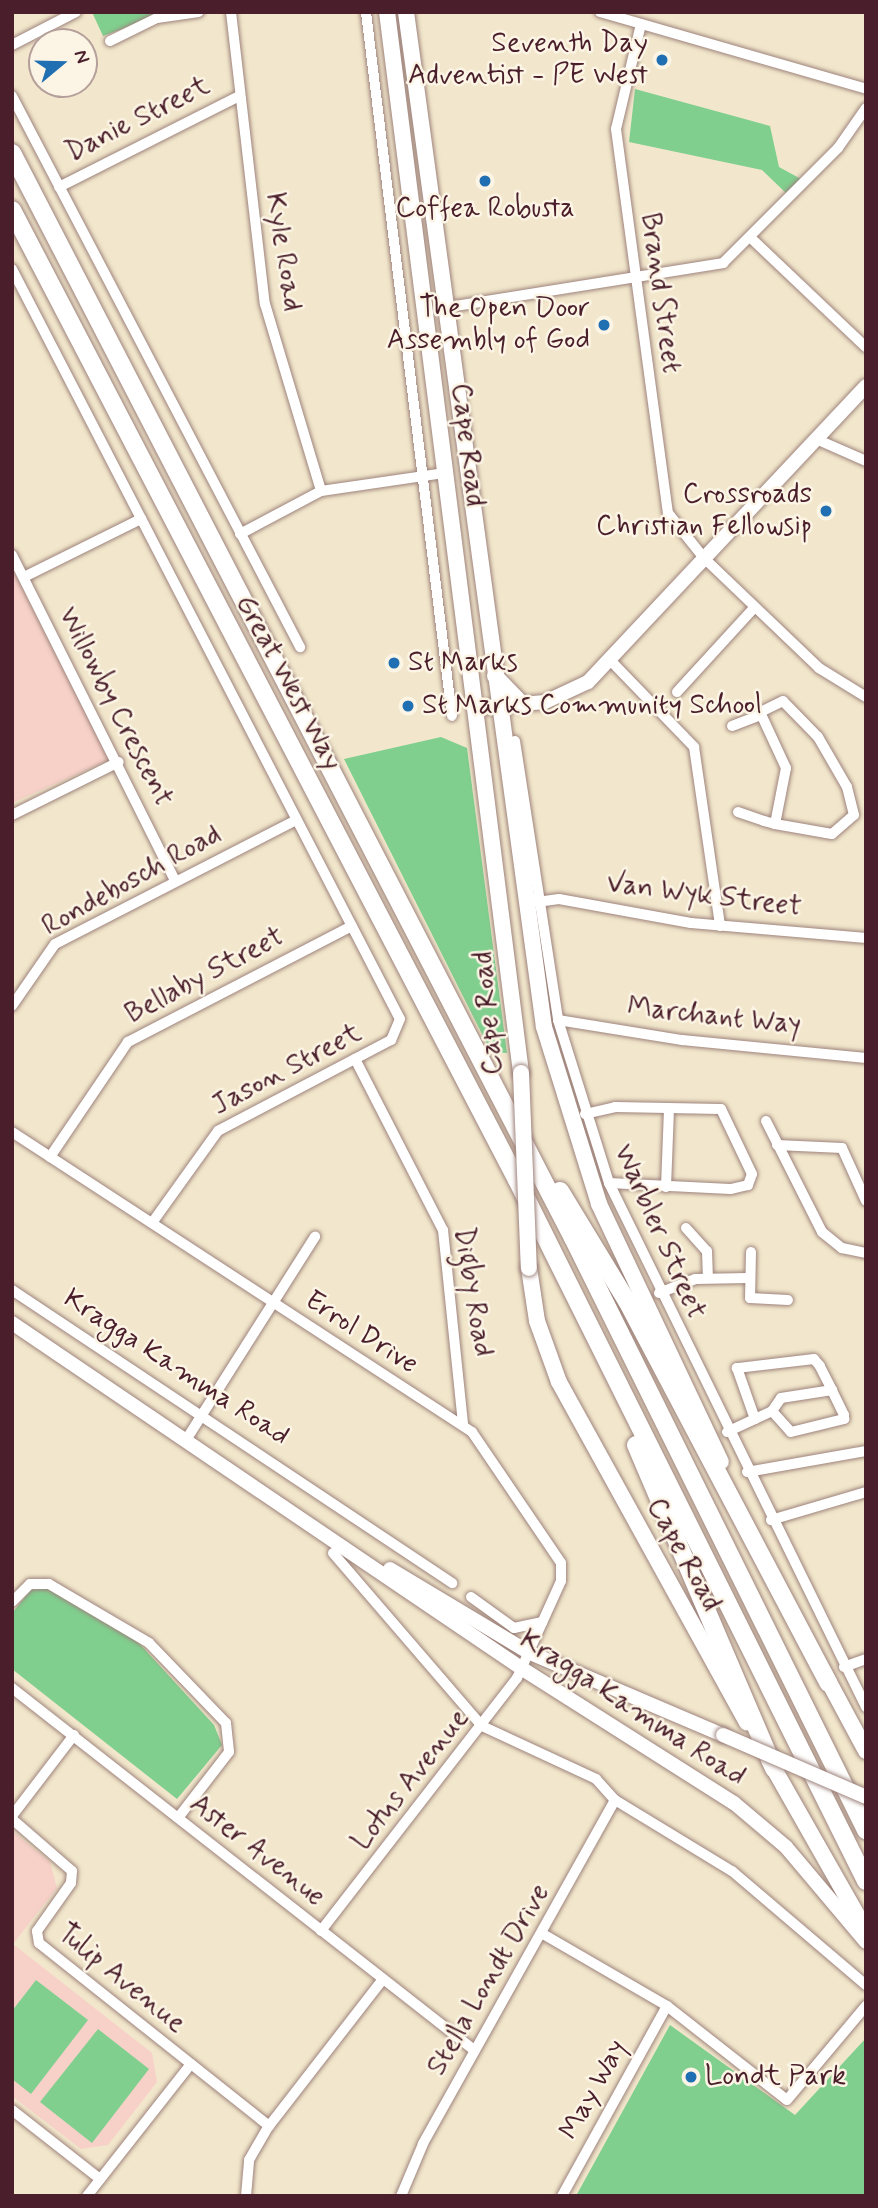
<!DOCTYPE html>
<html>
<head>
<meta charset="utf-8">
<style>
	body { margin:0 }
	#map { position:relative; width:878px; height:2208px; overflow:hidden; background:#f2e7cc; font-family:Mynerve,sans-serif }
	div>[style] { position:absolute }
	.built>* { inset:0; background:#f7d1c8 }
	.green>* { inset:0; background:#80cf8f }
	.roads { filter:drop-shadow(0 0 2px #9e837c) drop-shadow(0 0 2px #9e837c) }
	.street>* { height:10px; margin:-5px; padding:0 5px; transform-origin:5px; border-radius:5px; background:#fff }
	.secondary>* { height:14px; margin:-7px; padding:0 7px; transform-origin:7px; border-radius:7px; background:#fff }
	.primary>* { height:16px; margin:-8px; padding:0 8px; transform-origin:8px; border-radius:8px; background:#fff }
	.highway>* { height:18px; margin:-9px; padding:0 9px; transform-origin:9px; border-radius:9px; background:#fff }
	.bridges { filter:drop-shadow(0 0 2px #9e837c) drop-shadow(0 0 2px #9e837c) }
	.secondary-bridge>* { height:14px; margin:-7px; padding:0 7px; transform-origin:7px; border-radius:7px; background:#fff }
	.primary-bridge>* { height:16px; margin:-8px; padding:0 8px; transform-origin:8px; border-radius:8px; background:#fff }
	.dots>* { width:19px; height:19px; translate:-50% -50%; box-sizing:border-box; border:4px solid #fcf5e5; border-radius:50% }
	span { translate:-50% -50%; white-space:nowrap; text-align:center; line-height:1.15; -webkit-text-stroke:5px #fcf5e5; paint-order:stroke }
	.poi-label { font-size:28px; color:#4a1f2b }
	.right { translate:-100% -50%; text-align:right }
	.left { translate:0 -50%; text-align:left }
	.street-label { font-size:28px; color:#4a1f2b }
	.frame { position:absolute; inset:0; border:14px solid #4a1f2b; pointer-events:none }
	.north { position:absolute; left:28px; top:28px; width:70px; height:70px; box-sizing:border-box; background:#fcf5e5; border:2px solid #b59f9b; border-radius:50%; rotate:71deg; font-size:19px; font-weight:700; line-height:28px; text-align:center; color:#4a1f2b }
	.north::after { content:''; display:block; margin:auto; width:24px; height:32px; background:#1f6fb2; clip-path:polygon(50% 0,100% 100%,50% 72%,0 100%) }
</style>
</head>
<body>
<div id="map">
	<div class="built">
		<div style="clip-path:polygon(12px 568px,109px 760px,12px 803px)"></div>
		<div style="clip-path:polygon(12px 1831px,50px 1862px,57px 1888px,13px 1944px,152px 2053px,157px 2082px,108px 2145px,81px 2149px,12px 2096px)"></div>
	</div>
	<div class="green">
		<div style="clip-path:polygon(92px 12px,167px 12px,103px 36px)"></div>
		<div style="clip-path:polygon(635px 89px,770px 126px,779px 167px,801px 179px,787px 194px,762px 170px,629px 142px)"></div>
		<div style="clip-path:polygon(441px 737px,467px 748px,507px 1053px,491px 1052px,344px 759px)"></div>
		<div style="clip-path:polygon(46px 1588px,138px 1642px,214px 1725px,222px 1745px,177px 1799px,12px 1669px,12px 1613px,31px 1590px)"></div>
		<div style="clip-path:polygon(36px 1980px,88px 2020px,31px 2094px,12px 2079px,12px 2011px)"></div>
		<div style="clip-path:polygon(670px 2025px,795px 2115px,866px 2038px,866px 2196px,576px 2196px)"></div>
		<div style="clip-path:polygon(98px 2029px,149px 2069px,92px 2143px,40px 2102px)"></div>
	</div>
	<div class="roads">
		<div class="street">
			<div style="left:231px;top:12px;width:294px;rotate:83.4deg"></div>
			<div style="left:265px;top:304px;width:195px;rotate:73.3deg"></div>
			<div style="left:366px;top:12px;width:709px;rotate:83.04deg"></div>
			<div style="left:600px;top:12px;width:277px;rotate:16.1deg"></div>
			<div style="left:641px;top:24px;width:108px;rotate:103.4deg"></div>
			<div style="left:616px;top:129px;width:388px;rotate:82.3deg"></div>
			<div style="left:668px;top:513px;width:58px;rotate:51.3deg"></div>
			<div style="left:704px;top:558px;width:159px;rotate:43.7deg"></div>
			<div style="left:819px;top:668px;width:55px;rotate:31.7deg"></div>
			<div style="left:110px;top:41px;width:52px;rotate:-26.1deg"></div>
			<div style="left:157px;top:18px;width:42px;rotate:-8.1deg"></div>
			<div style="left:12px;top:45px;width:72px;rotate:-27.3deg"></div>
			<div style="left:12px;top:96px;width:622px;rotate:62.4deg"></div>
			<div style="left:59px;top:187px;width:202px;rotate:-26.8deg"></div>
			<div style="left:752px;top:239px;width:157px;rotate:43.5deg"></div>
			<div style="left:12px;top:269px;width:844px;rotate:62.65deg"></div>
			<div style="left:400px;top:1019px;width:23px;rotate:113deg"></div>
			<div style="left:391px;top:1040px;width:195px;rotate:152.3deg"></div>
			<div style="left:218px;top:1131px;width:113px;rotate:125.7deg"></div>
			<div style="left:443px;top:308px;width:284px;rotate:-9.1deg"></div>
			<div style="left:723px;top:263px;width:163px;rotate:-45deg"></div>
			<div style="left:838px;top:148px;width:49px;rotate:-55deg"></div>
			<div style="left:816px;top:439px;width:55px;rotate:23.7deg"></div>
			<div style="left:240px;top:534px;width:92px;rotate:-28deg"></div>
			<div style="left:321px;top:491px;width:124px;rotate:-8.3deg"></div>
			<div style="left:12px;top:555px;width:364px;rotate:63.4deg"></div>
			<div style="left:24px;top:577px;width:131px;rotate:-26.4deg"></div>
			<div style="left:611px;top:661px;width:120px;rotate:46deg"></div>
			<div style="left:694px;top:747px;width:181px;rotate:81.7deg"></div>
			<div style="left:677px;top:692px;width:115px;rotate:-47.5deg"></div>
			<div style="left:732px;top:726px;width:30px;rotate:-21deg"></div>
			<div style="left:515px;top:741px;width:282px;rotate:81.2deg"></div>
			<div style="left:558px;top:1020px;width:171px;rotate:72.6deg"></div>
			<div style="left:609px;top:1183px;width:584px;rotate:63.87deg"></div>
			<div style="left:738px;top:812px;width:28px;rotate:19deg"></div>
			<div style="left:764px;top:821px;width:11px;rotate:15deg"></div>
			<div style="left:775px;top:824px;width:52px;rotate:10deg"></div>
			<div style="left:826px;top:833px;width:6px;rotate:9deg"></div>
			<div style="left:832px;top:834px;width:29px;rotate:-41deg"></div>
			<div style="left:854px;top:815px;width:29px;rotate:-104deg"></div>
			<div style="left:847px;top:787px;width:58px;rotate:-120.1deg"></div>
			<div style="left:818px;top:737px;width:50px;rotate:-134.2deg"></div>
			<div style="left:783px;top:701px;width:25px;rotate:154deg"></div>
			<div style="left:760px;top:712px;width:62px;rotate:65.1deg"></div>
			<div style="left:786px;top:768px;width:57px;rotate:101.1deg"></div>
			<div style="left:12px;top:815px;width:119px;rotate:-26.4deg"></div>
			<div style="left:537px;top:902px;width:22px;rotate:-8deg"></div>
			<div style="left:559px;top:899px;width:134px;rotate:10.3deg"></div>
			<div style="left:691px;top:923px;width:176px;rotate:4.9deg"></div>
			<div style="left:12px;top:1006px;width:75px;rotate:-55.3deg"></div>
			<div style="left:55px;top:944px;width:271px;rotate:-27.2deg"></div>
			<div style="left:558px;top:1020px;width:126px;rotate:9.2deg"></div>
			<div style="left:682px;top:1040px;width:185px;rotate:5.6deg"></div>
			<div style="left:355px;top:1059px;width:192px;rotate:62.8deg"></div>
			<div style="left:443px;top:1230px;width:196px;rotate:84.1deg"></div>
			<div style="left:585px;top:1114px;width:31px;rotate:-13deg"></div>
			<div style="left:615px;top:1107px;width:106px;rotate:1.1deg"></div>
			<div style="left:721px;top:1109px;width:72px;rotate:64.5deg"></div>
			<div style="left:752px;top:1174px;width:12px;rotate:110deg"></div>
			<div style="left:748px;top:1185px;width:18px;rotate:167deg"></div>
			<div style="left:730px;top:1189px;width:121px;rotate:-177.2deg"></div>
			<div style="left:766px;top:1121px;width:124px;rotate:63.2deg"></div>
			<div style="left:822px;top:1232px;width:26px;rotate:39deg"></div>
			<div style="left:842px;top:1248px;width:25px;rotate:12deg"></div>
			<div style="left:12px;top:1132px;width:549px;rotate:33.11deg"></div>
			<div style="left:472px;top:1432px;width:158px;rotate:55.8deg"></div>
			<div style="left:561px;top:1563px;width:18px;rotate:90deg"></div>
			<div style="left:561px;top:1581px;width:107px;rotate:114.4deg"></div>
			<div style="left:517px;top:1678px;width:320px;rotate:127.8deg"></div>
			<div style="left:777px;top:1145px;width:65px;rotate:2.6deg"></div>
			<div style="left:842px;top:1148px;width:58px;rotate:65.6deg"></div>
			<div style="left:50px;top:1157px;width:139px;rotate:-55.9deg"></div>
			<div style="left:128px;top:1042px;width:252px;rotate:-27.4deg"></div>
			<div style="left:666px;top:1187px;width:79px;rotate:-87.8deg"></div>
			<div style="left:686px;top:1228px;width:31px;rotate:48deg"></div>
			<div style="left:707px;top:1251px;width:26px;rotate:88deg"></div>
			<div style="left:751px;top:1252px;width:46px;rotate:91.2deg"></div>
			<div style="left:750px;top:1298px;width:38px;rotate:3deg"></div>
			<div style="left:12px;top:1290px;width:529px;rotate:33.66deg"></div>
			<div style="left:659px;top:1293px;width:39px;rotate:-21deg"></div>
			<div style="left:695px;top:1279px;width:53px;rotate:-1.1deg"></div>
			<div style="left:772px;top:1411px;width:28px;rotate:48deg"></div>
			<div style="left:791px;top:1432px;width:55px;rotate:-13.8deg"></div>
			<div style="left:844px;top:1419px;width:4px;rotate:-90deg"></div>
			<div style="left:844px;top:1415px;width:28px;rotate:-116deg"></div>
			<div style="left:832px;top:1390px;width:27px;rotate:-117deg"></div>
			<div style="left:820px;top:1366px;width:9px;rotate:-131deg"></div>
			<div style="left:814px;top:1359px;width:78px;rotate:173.3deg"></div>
			<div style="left:737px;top:1368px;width:54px;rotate:70.6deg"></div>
			<div style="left:755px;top:1419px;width:19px;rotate:-25deg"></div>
			<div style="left:772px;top:1411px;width:16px;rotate:-55deg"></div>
			<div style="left:781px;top:1398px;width:52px;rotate:-8.9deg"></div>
			<div style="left:727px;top:1432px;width:31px;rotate:-25deg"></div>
			<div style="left:186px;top:1440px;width:241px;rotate:-57.6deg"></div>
			<div style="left:747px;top:1472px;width:121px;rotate:-10deg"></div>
			<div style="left:771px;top:1520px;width:99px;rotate:-16.4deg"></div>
			<div style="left:333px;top:1553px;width:228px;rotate:49.3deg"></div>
			<div style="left:482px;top:1726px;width:126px;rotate:24.9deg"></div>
			<div style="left:596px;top:1779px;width:28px;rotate:48deg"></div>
			<div style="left:615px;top:1800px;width:394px;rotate:119.2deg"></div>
			<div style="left:423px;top:2144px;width:56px;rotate:112.9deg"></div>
			<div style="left:471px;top:1597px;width:53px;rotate:35.8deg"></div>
			<div style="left:514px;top:1628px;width:29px;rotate:-12deg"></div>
			<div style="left:12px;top:1602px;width:25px;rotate:-45deg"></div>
			<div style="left:30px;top:1584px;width:19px"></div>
			<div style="left:49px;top:1584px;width:116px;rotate:30.5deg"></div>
			<div style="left:149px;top:1643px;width:111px;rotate:46.1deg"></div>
			<div style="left:226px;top:1723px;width:29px;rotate:84deg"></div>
			<div style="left:229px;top:1752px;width:83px;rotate:127.7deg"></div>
			<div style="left:844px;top:1667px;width:23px;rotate:-20deg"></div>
			<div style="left:12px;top:1688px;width:587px;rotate:38.08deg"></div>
			<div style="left:615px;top:1800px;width:137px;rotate:31.3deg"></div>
			<div style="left:732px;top:1871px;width:176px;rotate:40.4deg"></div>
			<div style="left:12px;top:1816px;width:102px;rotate:-52.6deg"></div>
			<div style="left:12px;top:1819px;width:79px;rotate:40.9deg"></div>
			<div style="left:72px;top:1871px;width:12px;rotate:95deg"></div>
			<div style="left:71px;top:1883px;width:59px;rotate:125.3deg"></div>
			<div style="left:37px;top:1931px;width:12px;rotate:81deg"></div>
			<div style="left:39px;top:1943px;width:294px;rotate:38.5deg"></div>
			<div style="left:543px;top:1934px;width:143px;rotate:30.1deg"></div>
			<div style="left:667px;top:2006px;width:152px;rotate:38.1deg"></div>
			<div style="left:787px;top:2100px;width:123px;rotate:-50deg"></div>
			<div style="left:12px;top:2110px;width:112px;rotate:38.1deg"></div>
			<div style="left:87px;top:2196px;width:168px;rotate:-51.8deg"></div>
			<div style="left:246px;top:2196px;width:36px;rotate:-85deg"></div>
			<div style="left:249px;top:2160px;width:39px;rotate:-60deg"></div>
			<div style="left:269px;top:2126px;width:186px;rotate:-52.2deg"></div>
			<div style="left:562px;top:2196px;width:217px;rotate:-61.1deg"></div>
		</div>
		<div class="secondary">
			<div style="left:476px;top:708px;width:69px;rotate:-5deg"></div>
			<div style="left:545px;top:702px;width:47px;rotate:-24.9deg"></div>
			<div style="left:588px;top:682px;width:406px;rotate:-46.8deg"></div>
			<div style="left:12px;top:1323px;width:615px;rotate:34.13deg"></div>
			<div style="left:521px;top:1668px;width:252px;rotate:32.4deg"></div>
			<div style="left:734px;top:1803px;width:68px;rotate:40.2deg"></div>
			<div style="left:786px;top:1847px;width:124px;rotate:49.9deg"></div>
			<div style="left:390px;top:1569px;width:161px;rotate:31deg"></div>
			<div style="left:528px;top:1652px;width:212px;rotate:23.1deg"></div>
		</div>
		<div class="primary">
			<div style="left:387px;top:12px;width:1069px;rotate:82.8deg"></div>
			<div style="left:406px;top:12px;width:1024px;rotate:82.26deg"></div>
			<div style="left:544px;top:1027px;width:185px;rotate:72.7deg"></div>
			<div style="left:599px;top:1204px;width:285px;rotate:64.7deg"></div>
			<div style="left:495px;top:676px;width:39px;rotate:46deg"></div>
			<div style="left:529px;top:1268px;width:54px;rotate:81.4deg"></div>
			<div style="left:537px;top:1321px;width:65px;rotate:70.2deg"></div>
			<div style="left:559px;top:1382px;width:389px;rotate:61.1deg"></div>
			<div style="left:823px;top:1671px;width:91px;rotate:61.7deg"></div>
			<div style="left:769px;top:1760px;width:197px;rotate:60.4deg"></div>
		</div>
		<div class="highway">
			<div style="left:12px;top:153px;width:1221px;rotate:62.66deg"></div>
			<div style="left:573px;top:1238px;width:661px;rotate:63.67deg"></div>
			<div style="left:12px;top:210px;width:1094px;rotate:62.5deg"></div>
			<div style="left:517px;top:1180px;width:783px;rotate:63.53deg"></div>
			<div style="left:560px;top:1191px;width:129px;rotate:58.7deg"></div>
			<div style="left:627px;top:1301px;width:432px;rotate:62.2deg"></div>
			<div style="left:636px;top:1445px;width:352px;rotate:66.9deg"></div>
		</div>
	</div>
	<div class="bridges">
		<div class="secondary-bridge">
			<div style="left:723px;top:1735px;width:156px;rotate:23.4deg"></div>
		</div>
		<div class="primary-bridge">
			<div style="left:521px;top:1073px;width:195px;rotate:87.7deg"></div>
		</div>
	</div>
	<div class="dots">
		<div style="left:662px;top:60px;background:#1f6fb2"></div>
		<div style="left:485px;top:181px;background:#1f6fb2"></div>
		<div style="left:604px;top:325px;background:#1f6fb2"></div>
		<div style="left:826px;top:511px;background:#1f6fb2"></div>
		<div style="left:394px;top:663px;background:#1f6fb2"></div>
		<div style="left:408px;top:706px;background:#1f6fb2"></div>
		<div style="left:691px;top:2077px;background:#1f6fb2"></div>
	</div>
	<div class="poi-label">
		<span class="right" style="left:648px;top:60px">Seventh Day<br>Adventist - PE West</span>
		<span style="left:485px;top:209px">Coffea Robusta</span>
		<span class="right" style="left:590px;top:325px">The Open Door<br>Assembly of God</span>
		<span class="right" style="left:812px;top:511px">Crossroads<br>Christian Fellowsip</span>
		<span class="left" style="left:408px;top:663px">St Marks</span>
		<span class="left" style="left:422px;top:706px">St Marks Community School</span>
		<span class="left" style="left:705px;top:2077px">Londt Park</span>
	</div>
	<div class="street-label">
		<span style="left:138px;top:120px;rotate:-27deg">Danie Street</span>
		<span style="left:283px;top:252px;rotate:81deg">Kyle Road</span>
		<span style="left:660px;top:293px;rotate:82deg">Brand Street</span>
		<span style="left:467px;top:445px;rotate:83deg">Cape Road</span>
		<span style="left:288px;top:683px;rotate:62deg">Great West Way</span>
		<span style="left:115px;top:707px;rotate:63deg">Willowby Crescent</span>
		<span style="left:132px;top:881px;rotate:-29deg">Rondebosch Road</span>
		<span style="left:704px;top:896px;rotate:7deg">Van Wyk Street</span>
		<span style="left:205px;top:976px;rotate:-28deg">Bellaby Street</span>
		<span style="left:489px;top:1013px;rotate:-95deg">Cape Road</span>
		<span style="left:714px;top:1017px;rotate:6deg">Marchant Way</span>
		<span style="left:287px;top:1070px;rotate:-28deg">Jason Street</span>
		<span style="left:659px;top:1232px;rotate:66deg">Warbler Street</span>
		<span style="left:472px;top:1292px;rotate:81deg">Digby Road</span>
		<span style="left:361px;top:1333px;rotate:33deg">Errol Drive</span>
		<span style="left:176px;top:1368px;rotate:33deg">Kragga Kamma Road</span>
		<span style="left:683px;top:1555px;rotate:61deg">Cape Road</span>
		<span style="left:632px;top:1709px;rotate:33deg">Kragga Kamma Road</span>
		<span style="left:411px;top:1780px;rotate:-52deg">Lotus Avenue</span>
		<span style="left:257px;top:1851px;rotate:38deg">Aster Avenue</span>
		<span style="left:121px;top:1979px;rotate:39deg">Tulip Avenue</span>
		<span style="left:489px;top:1980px;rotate:-60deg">Stella Londt Drive</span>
		<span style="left:594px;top:2090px;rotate:-61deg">May Way</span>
	</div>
	<div class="frame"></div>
	<div class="north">N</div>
</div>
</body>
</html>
